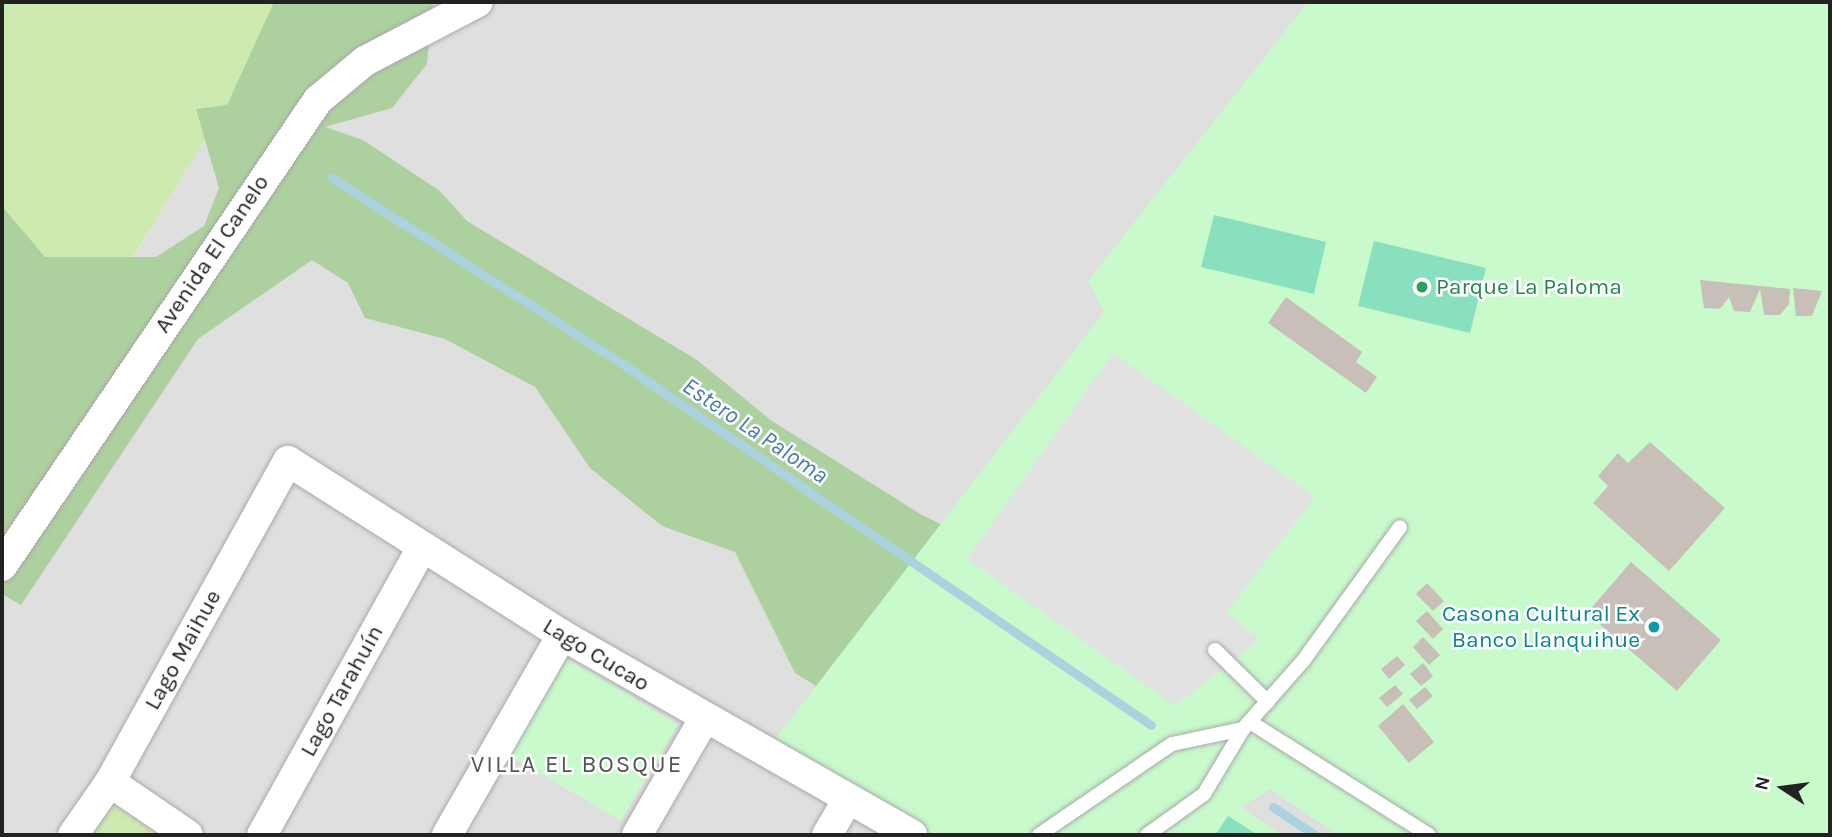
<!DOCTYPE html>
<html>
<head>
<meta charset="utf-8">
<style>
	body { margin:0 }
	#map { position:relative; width:1832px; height:837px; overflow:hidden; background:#f2efe9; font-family:Karla,sans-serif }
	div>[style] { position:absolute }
	.residential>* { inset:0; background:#e0dfdf }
	.grass>* { inset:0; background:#cdebb0 }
	.forest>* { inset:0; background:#add19e }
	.park>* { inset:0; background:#c8facc }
	.pitch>* { inset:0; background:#88e0be }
	.parking>* { inset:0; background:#e2e2e2 }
	.stream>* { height:9px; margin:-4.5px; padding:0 4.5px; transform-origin:4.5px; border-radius:4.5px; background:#aad3df }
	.building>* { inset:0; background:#c7bfb8 }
	.roads { filter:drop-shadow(0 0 2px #a9a9a9) drop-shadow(0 0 2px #a9a9a9) }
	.lane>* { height:14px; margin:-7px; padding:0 7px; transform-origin:7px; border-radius:7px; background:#fff }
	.street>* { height:30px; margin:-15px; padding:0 15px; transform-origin:15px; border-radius:15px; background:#fff }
	.dots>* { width:19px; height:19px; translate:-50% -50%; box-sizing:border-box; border:4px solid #fff; border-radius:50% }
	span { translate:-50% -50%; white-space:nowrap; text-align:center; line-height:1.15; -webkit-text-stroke:5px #fff; paint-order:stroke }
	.street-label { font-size:23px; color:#222 }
	.leisure-label { font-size:23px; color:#27864d }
	.left { translate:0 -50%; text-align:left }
	.culture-label { font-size:23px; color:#0d838f }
	.right { translate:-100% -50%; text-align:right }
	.water-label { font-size:24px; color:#4a7aab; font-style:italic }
	.neighbourhood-label { font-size:24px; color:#555; letter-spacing:2px }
	.frame { position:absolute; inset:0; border:4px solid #222; pointer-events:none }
	.north { position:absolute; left:1748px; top:753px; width:70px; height:70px; -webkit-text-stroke:5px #fff; paint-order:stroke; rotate:283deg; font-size:19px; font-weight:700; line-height:28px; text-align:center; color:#222 }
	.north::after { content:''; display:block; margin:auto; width:24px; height:32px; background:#222; clip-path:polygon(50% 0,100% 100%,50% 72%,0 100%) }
</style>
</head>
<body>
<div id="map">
	<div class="residential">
		<div style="clip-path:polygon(290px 2px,1830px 2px,1830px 835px,2px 835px,2px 471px)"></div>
	</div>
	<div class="grass">
		<div style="clip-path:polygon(2px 2px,290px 2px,2px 470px)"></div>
		<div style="clip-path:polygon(114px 805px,157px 835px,93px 835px)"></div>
	</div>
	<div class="forest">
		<div style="clip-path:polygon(274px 2px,433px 2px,427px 64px,392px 108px,325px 127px,363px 140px,440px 191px,467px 221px,697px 360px,772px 421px,922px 515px,996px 551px,887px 730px,795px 673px,735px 552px,662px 526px,590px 468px,535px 387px,445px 339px,365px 318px,348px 283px,312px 260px,198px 339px,21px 605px,2px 594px,2px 206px,45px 257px,156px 257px,204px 226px,219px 188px,196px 109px,227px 105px)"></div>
	</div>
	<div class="park">
		<div style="clip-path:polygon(1308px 2px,1830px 2px,1830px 835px,1338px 835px,1270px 789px,1241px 807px,1283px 835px,929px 835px,773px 742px,1104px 312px,1088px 281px)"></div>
		<div style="clip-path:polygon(566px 658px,678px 724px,621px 821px,509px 755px)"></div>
	</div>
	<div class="pitch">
		<div style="clip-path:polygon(1214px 215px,1326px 242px,1314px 294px,1201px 267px)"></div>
		<div style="clip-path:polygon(1374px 241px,1486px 268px,1470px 333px,1358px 306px)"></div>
		<div style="clip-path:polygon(1228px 816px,1258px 835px,1215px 835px)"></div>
	</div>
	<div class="parking">
		<div style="clip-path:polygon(1113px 353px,1315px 497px,1227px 612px,1260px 640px,1175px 706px,967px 559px)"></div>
	</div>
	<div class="stream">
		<div style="left:332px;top:178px;width:347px;rotate:32.6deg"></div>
		<div style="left:624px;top:365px;width:638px;rotate:34.34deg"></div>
		<div style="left:1273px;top:807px;width:50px;rotate:33.7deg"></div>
	</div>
	<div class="building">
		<div style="clip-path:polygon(1700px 280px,1790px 289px,1789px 304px,1780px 315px,1764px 315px,1760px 289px,1750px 312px,1734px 311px,1729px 297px,1720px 309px,1704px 308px)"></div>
		<div style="clip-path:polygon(1793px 288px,1822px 291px,1812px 316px,1796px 316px)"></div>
		<div style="clip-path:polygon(1286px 297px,1362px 352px,1356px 362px,1377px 377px,1366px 393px,1268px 323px)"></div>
		<div style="clip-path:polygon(1650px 442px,1725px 508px,1669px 571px,1593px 503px,1608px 486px,1598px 476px,1618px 453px,1628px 463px)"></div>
		<div style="clip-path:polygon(1631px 562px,1721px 640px,1677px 691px,1587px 613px)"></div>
		<div style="clip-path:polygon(1427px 583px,1444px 601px,1433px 611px,1416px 594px)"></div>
		<div style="clip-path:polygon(1427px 611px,1443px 629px,1433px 639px,1416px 621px)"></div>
		<div style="clip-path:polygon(1423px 637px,1440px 655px,1429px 665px,1413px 647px)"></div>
		<div style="clip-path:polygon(1397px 656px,1405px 665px,1389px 679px,1381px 669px)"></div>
		<div style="clip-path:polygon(1423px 663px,1433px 676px,1421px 686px,1410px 674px)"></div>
		<div style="clip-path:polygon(1395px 685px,1403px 694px,1387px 707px,1379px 698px)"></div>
		<div style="clip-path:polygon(1425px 687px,1433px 696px,1417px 709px,1409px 700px)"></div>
		<div style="clip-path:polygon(1403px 704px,1434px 742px,1409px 763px,1378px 726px)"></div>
	</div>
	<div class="roads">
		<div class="lane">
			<div style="left:1215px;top:650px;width:74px;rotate:44.5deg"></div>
			<div style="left:1250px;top:722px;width:212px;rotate:32.3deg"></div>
			<div style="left:1039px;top:835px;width:161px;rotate:-34.4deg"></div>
			<div style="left:1172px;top:744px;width:73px;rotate:-11.9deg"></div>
			<div style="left:1147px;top:835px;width:70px;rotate:-35.7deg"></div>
			<div style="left:1204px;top:794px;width:76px;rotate:-59deg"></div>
			<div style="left:1243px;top:729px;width:91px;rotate:-48.6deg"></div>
			<div style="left:1303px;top:661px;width:165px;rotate:-54.1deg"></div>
		</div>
		<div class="street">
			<div style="left:2px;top:566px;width:563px;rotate:-55.86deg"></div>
			<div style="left:318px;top:100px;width:61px;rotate:-39.7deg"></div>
			<div style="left:365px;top:61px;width:127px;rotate:-27.6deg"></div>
			<div style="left:110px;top:782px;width:94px;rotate:34.2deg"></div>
			<div style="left:73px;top:835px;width:65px;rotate:-55.1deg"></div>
			<div style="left:110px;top:782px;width:367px;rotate:-61deg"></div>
			<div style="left:288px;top:461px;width:325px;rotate:32.4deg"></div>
			<div style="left:562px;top:635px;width:403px;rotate:29.7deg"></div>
			<div style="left:262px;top:835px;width:329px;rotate:-60.9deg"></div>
			<div style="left:447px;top:835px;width:231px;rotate:-60.1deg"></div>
			<div style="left:637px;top:835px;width:136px;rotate:-60deg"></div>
			<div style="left:827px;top:835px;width:42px;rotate:-59.7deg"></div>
		</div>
	</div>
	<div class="dots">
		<div style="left:1422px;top:287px;background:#2e9e5b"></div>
		<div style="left:1654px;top:627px;background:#0f9aa8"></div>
	</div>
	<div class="street-label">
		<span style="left:212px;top:254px;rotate:-56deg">Avenida El Canelo</span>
		<span style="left:183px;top:650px;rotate:-61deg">Lago Maihue</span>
		<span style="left:596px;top:655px;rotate:31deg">Lago Cucao</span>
		<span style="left:342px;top:691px;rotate:-61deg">Lago Tarahuín</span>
	</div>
	<div class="leisure-label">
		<span class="left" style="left:1436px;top:287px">Parque La Paloma</span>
	</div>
	<div class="culture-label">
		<span class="right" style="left:1640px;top:627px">Casona Cultural Ex<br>Banco Llanquihue</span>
	</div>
	<div class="water-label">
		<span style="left:755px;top:431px;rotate:34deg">Estero La Paloma</span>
	</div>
	<div class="neighbourhood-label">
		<span style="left:577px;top:765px">VILLA EL BOSQUE</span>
	</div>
	<div class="frame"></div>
	<div class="north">N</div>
</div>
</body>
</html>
